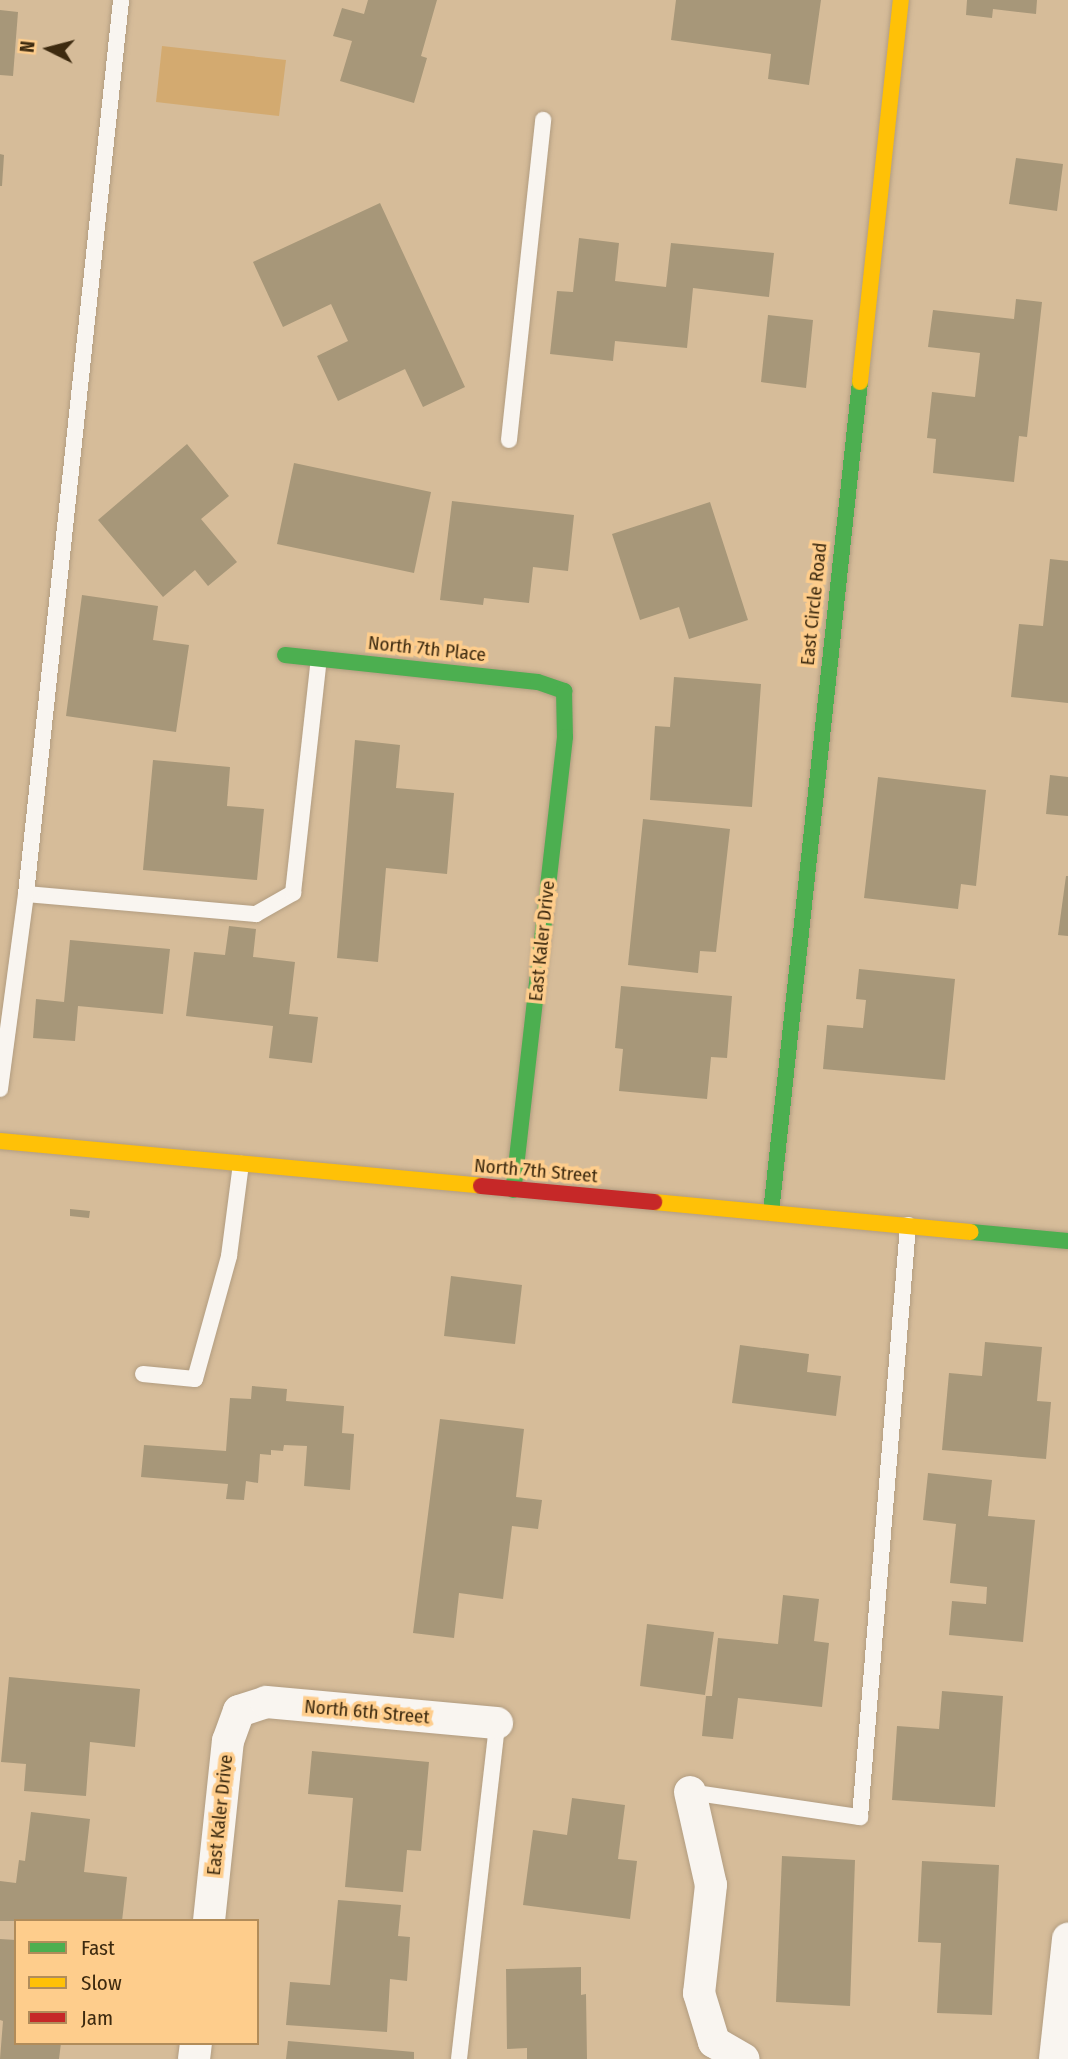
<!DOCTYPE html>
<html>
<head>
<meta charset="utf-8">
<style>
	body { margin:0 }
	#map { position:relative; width:1068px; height:2059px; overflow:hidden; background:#d6bc99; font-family:"Fira Sans Condensed",sans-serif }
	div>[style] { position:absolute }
	.green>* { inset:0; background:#d3aa70 }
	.building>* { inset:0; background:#a79779 }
	.roads { filter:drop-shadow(0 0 2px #b29d81) drop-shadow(0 0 2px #b29d81) }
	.lane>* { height:16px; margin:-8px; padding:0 8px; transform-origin:8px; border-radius:8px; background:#f9f5f0 }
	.street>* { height:32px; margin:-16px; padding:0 16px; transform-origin:16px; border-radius:16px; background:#f9f5f0 }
	.fast>* { height:16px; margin:-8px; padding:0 8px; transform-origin:8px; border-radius:8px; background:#4caf50 }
	.slow>* { height:16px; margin:-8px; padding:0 8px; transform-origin:8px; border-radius:8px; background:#ffc107 }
	.jam>* { height:16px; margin:-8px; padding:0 8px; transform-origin:8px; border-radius:8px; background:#c62828 }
	span { translate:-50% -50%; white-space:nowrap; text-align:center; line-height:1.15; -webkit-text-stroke:7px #fecd8c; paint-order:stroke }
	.street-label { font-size:19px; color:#3d2a0f }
	.legend { position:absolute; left:14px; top:1919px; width:245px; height:126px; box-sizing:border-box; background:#fecd8c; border:2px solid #b18c5a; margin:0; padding:9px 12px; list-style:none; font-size:21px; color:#3d2a0f }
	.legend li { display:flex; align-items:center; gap:14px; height:35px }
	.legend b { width:35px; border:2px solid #b18c5a }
	.north { position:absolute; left:14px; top:14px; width:70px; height:70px; -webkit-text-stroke:5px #fecd8c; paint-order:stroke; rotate:276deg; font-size:19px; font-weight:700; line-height:28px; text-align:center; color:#3d2a0f }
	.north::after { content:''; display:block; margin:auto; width:24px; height:32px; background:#3d2a0f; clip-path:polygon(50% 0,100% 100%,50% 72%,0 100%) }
</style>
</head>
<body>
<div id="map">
	<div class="green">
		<div style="clip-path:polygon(162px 46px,286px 60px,279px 116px,156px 102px)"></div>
	</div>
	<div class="building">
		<div style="clip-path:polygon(368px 0,437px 0,421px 56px,427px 58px,414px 103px,340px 81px,352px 41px,333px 36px,342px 8px,364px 14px)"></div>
		<div style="clip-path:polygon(676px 0,821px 0,809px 85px,768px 79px,771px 54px,671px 40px)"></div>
		<div style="clip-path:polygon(967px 0,1037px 0,1036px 14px,993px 9px,992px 18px,966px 15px)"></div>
		<div style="clip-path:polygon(0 10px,18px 12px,13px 76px,0 75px)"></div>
		<div style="clip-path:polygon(0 154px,4px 155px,2px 186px,0 186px)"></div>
		<div style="clip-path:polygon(1016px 158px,1063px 164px,1057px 211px,1009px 204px)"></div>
		<div style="clip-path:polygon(380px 203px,465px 387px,423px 407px,405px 369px,338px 401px,317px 356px,348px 341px,331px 304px,283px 327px,253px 262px)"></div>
		<div style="clip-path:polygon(579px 238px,619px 243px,615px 281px,666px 287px,671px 243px,774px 253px,769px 297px,693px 288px,687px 348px,615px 341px,613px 361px,550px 354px,557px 291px,573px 292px)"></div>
		<div style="clip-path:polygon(1016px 299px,1042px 302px,1027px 437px,1019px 436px,1014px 482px,933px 473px,936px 439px,927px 438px,932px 392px,975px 397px,980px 353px,928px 347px,933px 310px,1014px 319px)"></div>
		<div style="clip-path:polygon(768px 315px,813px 320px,806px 388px,761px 382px)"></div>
		<div style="clip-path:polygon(187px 444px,229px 496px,201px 519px,237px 562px,208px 586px,195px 570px,163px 597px,98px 520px)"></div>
		<div style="clip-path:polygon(294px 463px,431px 492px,414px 573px,277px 544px)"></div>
		<div style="clip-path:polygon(452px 501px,574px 515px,568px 571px,533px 567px,529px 603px,484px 598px,483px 605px,440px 600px)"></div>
		<div style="clip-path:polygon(710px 502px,748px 620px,689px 639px,679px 607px,640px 620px,612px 534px)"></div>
		<div style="clip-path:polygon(1050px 559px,1068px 561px,1068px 703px,1011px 697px,1019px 624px,1043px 626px)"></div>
		<div style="clip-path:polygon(82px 595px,158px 606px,153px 640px,189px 645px,176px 732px,66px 716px)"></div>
		<div style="clip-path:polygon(674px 677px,761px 684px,752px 807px,650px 800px,655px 726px,670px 727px)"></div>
		<div style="clip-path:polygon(355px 740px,400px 745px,396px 788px,454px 793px,447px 874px,386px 868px,378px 962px,337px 958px)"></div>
		<div style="clip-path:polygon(153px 760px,230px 767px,227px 806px,264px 809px,257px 880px,143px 870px)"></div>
		<div style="clip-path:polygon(1050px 775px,1068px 777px,1068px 816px,1046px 814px)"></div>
		<div style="clip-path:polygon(878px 777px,986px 790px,976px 886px,961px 884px,958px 909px,864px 898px)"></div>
		<div style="clip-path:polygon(643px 819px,730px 829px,716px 952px,700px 951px,698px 973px,628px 965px)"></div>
		<div style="clip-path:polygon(1066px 876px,1068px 876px,1068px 936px,1058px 935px)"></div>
		<div style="clip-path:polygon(229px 926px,256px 929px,253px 957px,295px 962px,289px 1014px,318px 1017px,312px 1063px,269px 1058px,273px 1026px,186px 1016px,194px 952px,225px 955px)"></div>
		<div style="clip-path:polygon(70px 940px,170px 949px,163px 1014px,78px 1006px,75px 1041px,33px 1038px,36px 999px,64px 1002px)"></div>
		<div style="clip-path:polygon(859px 969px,955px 979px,945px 1080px,823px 1069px,827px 1025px,863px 1028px,866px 1000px,856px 999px)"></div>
		<div style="clip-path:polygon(621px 986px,732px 996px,727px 1058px,711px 1057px,707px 1099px,619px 1091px,623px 1049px,615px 1048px)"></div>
		<div style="clip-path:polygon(70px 1209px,90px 1211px,89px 1218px,70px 1216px)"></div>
		<div style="clip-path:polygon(451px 1276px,522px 1285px,515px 1344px,444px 1336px)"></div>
		<div style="clip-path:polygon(985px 1342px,1042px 1347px,1037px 1401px,1051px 1402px,1046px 1459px,942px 1450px,949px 1373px,982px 1376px)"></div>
		<div style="clip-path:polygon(740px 1345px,809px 1354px,807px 1372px,841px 1376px,836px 1416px,732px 1403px)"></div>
		<div style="clip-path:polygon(252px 1386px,287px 1389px,286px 1401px,344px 1406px,342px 1433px,354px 1434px,350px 1490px,304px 1486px,307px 1446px,284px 1445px,283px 1451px,271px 1450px,271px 1455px,260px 1454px,258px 1483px,246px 1481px,244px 1500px,226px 1499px,228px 1484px,141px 1477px,144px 1445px,226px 1451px,230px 1398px,251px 1399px)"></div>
		<div style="clip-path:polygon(440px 1419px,524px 1429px,516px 1497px,542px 1500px,538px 1529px,512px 1526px,503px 1599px,459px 1593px,454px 1638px,413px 1633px)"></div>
		<div style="clip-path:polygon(928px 1473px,992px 1480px,988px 1516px,1035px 1520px,1023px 1642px,949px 1635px,952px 1601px,986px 1604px,987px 1587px,950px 1583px,956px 1524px,923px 1520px)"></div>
		<div style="clip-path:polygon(783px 1595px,819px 1599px,814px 1641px,829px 1643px,822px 1707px,738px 1698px,733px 1739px,702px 1736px,706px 1696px,712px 1696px,718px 1638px,778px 1644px)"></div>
		<div style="clip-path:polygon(647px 1624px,714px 1632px,705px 1695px,640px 1686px)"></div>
		<div style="clip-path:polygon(9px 1677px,140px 1689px,135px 1747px,90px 1742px,86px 1796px,24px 1791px,26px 1764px,1px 1762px)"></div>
		<div style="clip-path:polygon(942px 1691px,1003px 1696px,995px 1807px,892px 1800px,897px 1726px,939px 1729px)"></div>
		<div style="clip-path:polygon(312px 1751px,429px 1762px,421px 1851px,407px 1850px,403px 1892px,345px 1887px,353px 1798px,308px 1794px)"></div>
		<div style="clip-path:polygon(572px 1798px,625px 1805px,618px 1859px,637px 1861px,630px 1919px,523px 1905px,533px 1830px,567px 1835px)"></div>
		<div style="clip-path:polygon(31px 1812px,90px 1819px,84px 1872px,127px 1877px,122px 1921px,0 1921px,0 1881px,16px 1883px,19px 1860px,25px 1861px)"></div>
		<div style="clip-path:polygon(782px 1856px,855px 1860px,850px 2006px,776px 2002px)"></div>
		<div style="clip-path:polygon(922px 1861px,999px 1865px,992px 2015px,937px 2013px,941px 1943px,918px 1942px)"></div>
		<div style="clip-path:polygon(338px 1900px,401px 1905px,398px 1936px,410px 1937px,407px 1981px,390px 1979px,387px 2032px,286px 2025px,290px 1982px,330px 1985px)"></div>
		<div style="clip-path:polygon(0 1939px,16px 1940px,16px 2043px,61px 2043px,59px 2059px,0 2059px,3px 2021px,0 2020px)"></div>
		<div style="clip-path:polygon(581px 1967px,581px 1995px,586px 1994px,587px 2059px,527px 2059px,527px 2048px,507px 2049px,506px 1969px)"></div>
		<div style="clip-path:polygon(288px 2041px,414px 2052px,414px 2059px,286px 2059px)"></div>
	</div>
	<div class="roads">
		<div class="lane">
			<div style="left:509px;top:440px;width:322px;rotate:-83.9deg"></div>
			<div style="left:26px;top:894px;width:231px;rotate:5deg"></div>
			<div style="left:256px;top:914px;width:43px;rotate:-29.6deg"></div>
			<div style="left:293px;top:893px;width:235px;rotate:-83.7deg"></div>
			<div style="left:0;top:1089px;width:197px;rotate:-82.4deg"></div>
			<div style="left:26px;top:894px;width:899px;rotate:-83.93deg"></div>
			<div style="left:143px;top:1374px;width:52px;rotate:5.5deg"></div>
			<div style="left:195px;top:1379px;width:128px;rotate:-74.5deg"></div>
			<div style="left:229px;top:1256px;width:93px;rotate:-82.6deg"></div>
			<div style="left:690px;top:1792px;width:172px;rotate:8.4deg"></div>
			<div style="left:860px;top:1817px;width:594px;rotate:-85.36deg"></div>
			<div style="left:459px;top:2059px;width:338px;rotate:-83.5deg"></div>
		</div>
		<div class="street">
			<div style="left:690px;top:1792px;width:95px;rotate:77.3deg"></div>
			<div style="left:711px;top:1885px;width:109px;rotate:96.3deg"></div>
			<div style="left:699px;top:1993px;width:51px;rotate:73deg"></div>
			<div style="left:714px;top:2042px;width:34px;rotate:30deg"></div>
			<div style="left:209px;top:1921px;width:181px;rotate:-84deg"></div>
			<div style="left:228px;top:1741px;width:32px;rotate:-70deg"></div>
			<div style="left:239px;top:1711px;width:28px;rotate:-18deg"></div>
			<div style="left:266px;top:1702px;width:232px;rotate:5.2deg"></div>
			<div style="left:194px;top:2059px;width:16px;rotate:-83deg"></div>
			<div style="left:1055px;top:2059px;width:121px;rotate:-83.8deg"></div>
		</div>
		<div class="fast">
			<div style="left:285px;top:655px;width:254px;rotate:6.1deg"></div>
			<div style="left:538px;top:682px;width:28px;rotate:19deg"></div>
			<div style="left:564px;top:691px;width:46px;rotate:88.8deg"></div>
			<div style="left:565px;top:737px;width:456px;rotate:96.5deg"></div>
			<div style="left:771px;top:1213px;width:836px;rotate:-83.89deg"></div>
			<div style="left:971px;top:1232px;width:97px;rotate:5.3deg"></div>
		</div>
		<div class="slow">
			<div style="left:860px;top:382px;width:384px;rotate:-83.9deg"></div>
			<div style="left:0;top:1141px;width:483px;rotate:5.3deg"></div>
			<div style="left:654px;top:1202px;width:318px;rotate:5.4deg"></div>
		</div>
		<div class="jam">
			<div style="left:481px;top:1186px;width:174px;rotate:5.3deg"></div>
		</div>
	</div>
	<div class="street-label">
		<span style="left:814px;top:604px;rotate:-84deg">East Circle Road</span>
		<span style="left:427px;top:649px;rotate:6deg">North 7th Place</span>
		<span style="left:542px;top:941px;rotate:-84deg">East Kaler Drive</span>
		<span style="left:536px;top:1171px;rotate:5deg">North 7th Street</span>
		<span style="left:367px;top:1712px;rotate:5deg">North 6th Street</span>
		<span style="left:220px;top:1815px;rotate:-84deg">East Kaler Drive</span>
	</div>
	<ul class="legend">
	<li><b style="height:9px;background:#4caf50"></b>Fast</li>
	<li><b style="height:9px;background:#ffc107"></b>Slow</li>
	<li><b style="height:9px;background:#c62828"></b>Jam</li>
	</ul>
	<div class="north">N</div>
</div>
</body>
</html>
